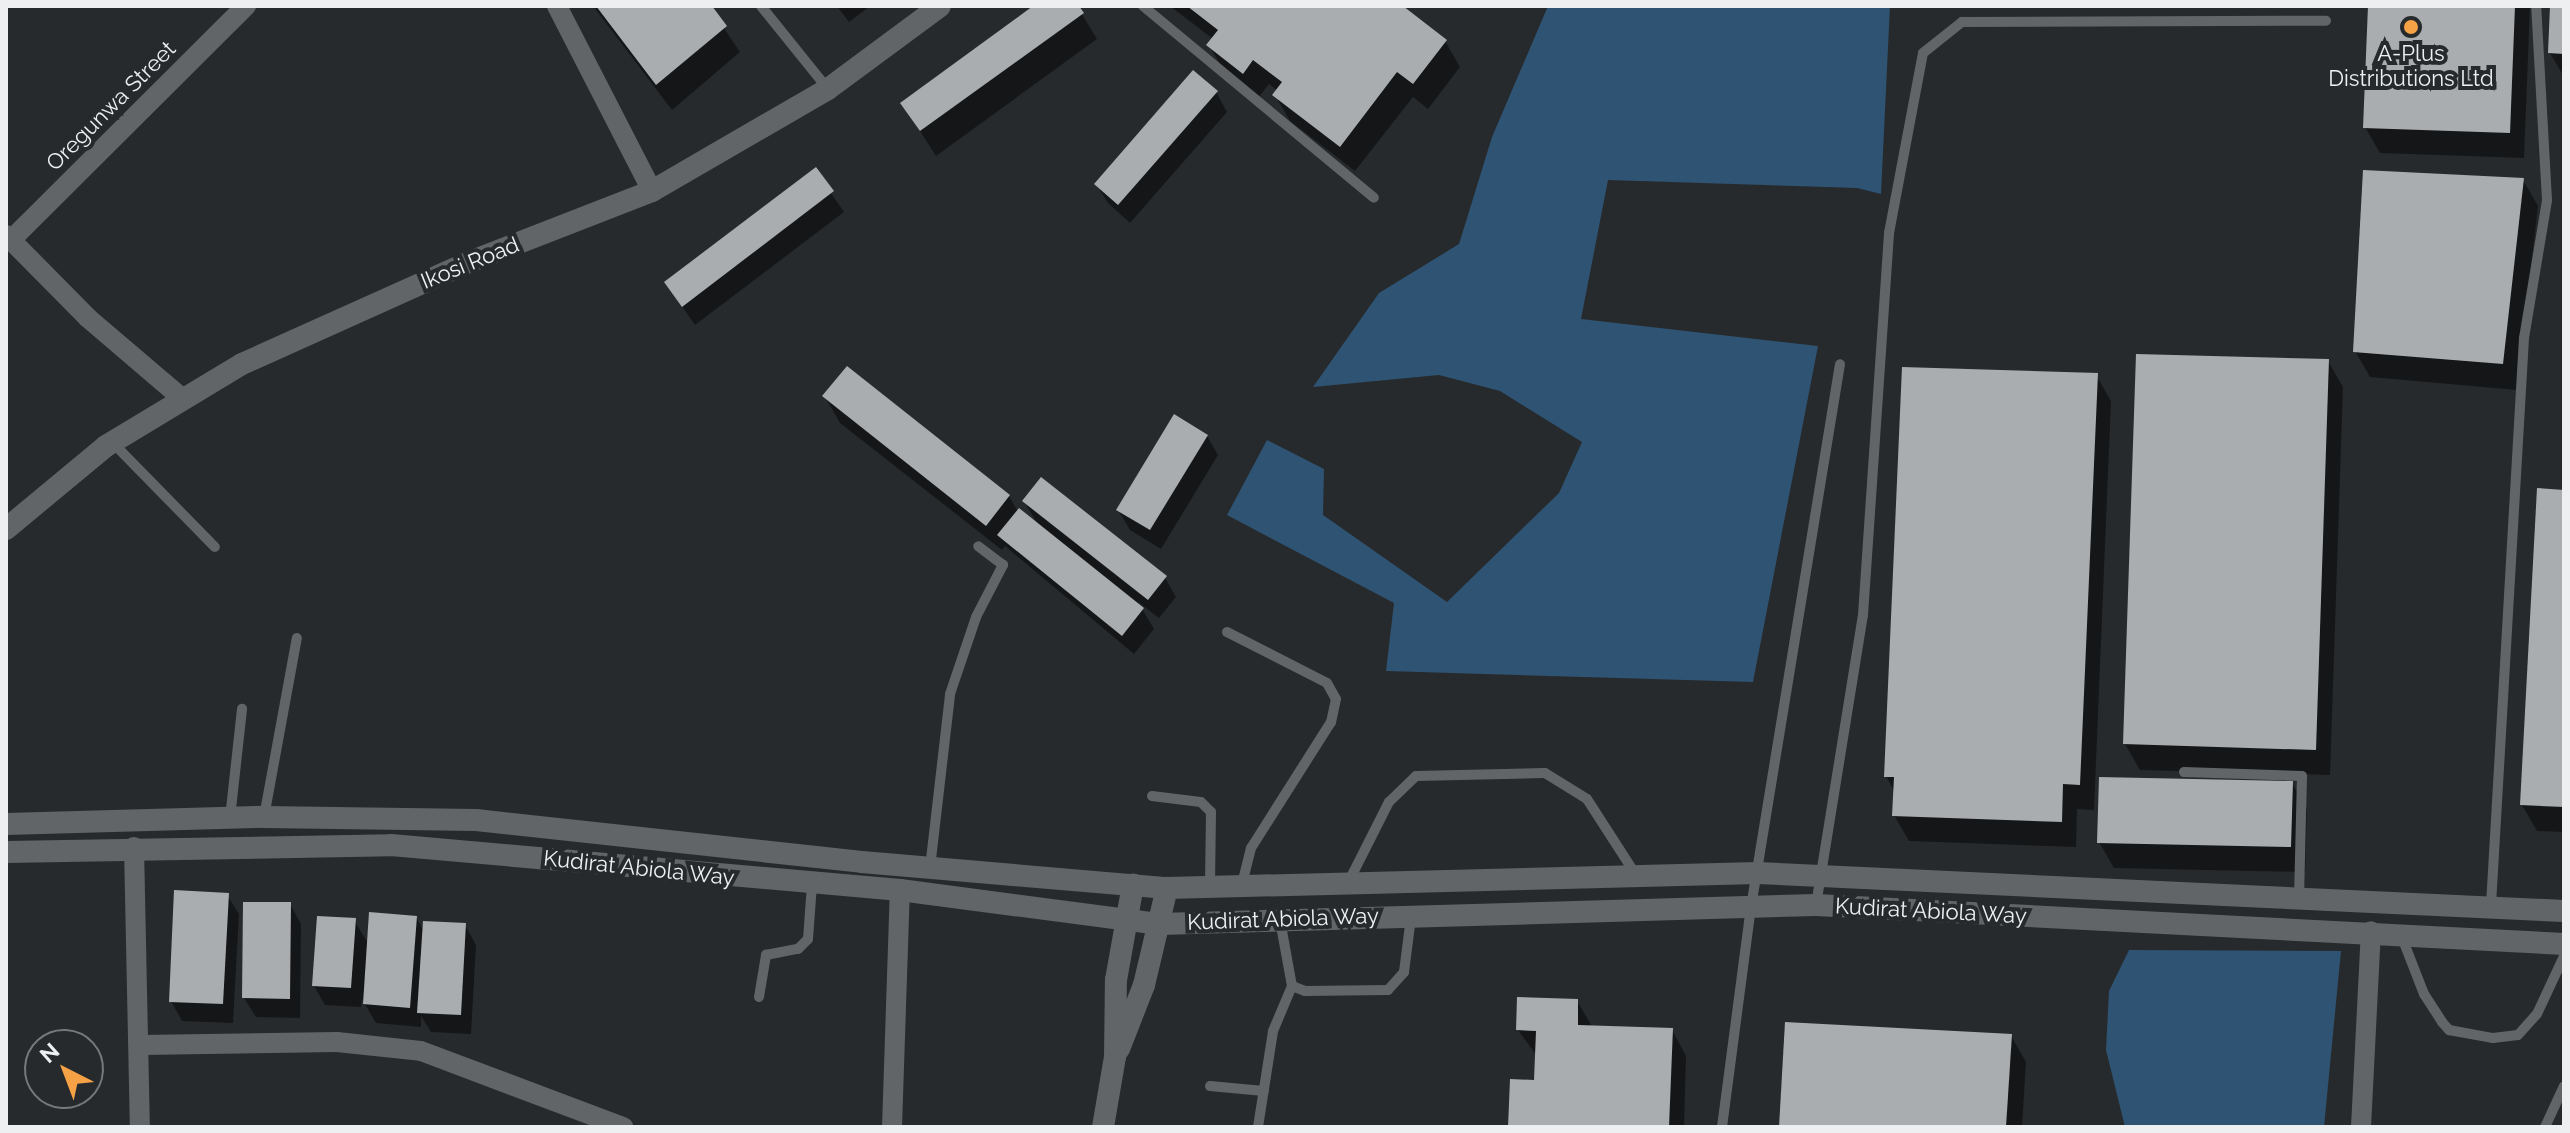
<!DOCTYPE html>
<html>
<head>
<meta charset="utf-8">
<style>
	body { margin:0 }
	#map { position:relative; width:2570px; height:1133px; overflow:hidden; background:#272a2c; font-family:Raleway,sans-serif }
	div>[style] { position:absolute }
	.green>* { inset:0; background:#2f5372 }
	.shadow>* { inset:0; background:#0007 }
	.building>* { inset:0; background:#aaadb0 }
	.service>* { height:10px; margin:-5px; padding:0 5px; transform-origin:5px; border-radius:5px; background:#626568 }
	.minor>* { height:20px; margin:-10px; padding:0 10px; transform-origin:10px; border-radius:10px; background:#626568 }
	.tertiary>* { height:22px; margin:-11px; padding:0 11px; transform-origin:11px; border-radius:11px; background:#626568 }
	.secondary>* { height:22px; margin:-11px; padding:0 11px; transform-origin:11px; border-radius:11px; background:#626568 }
	.dots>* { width:22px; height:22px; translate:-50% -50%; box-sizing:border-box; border:4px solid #272a2c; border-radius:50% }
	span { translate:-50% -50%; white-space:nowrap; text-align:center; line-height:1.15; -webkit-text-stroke:8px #272a2c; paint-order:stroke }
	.poi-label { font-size:22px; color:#edeff1 }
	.street-label { font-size:22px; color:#edeff1 }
	.frame { position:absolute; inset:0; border:8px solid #edeff1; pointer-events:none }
	.north { position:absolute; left:24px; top:1029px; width:80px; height:80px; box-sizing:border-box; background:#272a2c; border:2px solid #76797b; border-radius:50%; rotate:318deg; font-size:22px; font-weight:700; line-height:32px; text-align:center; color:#edeff1 }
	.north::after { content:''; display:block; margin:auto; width:28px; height:36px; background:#f5a246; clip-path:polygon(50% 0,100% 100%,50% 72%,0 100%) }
</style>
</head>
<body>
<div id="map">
	<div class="green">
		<div style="clip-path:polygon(1548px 6px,1890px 6px,1881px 194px,1857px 188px,1608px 180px,1581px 319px,1818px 346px,1753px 682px,1386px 671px,1394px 603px,1227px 515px,1267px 440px,1324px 469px,1323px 515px,1447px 602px,1559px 493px,1582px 442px,1500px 391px,1439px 375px,1313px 387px,1379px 293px,1459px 244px,1492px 137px)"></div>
		<div style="clip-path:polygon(2129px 950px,2341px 951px,2324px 1127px,2125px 1127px,2106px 1050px,2109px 991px)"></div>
	</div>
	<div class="shadow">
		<div style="clip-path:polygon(593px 6px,709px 6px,740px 52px,672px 110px)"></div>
		<div style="clip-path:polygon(837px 6px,870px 6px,849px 22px)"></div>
		<div style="clip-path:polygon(1037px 6px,1077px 6px,1097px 39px,936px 156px,902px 103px)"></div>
		<div style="clip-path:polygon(1170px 6px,1400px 6px,1445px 41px,1460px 67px,1428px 109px,1413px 97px,1355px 171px,1290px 121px,1275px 95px,1278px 91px,1269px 84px,1258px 98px,1224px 71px,1209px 45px,1213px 39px)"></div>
		<div style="clip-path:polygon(2370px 6px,2530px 6px,2524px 158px,2380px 153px,2365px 127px)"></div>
		<div style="clip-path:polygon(2552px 6px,2564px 6px,2564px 77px,2550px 53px)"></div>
		<div style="clip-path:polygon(1216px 92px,1227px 112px,1130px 223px,1108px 203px,1096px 184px)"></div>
		<div style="clip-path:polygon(815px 170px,844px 212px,695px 325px,666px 283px)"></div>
		<div style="clip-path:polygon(2523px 180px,2538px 206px,2517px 390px,2370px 377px,2355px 351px)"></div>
		<div style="clip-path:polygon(2328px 361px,2343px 387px,2330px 775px,2140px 770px,2125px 744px)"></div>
		<div style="clip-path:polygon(2096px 375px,2111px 401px,2094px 810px,2077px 809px,2076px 847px,1909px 841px,1894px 815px,1895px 793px,1886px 776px)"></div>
		<div style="clip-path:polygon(825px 397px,1009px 496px,1018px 512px,1038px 525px,1024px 501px,1165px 578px,1176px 597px,1159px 618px,1138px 602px,1154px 629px,1134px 654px,1005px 546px,1002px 550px,840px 423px)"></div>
		<div style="clip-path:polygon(1207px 436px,1218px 455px,1161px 549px,1130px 530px,1118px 510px)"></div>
		<div style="clip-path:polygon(2564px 492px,2564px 832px,2537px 831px,2522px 805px)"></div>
		<div style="clip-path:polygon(2292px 783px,2307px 809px,2305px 872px,2114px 868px,2099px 842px)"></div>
		<div style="clip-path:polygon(227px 895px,239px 914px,233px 1023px,182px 1021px,171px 1001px)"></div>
		<div style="clip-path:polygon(290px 904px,301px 924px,300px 1018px,256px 1017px,244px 998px)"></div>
		<div style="clip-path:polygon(416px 917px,424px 932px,465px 925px,476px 945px,471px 1034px,431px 1032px,421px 1016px,421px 1027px,376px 1023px,362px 999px,361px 1007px,325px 1005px,314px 986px,354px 920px,369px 945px)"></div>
		<div style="clip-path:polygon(1577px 1001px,1593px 1028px,1672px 1030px,1686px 1056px,1684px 1127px,1510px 1127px,1536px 1082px,1537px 1056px,1518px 1030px)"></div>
		<div style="clip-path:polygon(2011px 1036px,2026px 1062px,2022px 1127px,1781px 1127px)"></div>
	</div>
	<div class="building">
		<div style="clip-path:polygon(596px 6px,712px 6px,727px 26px,656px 85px)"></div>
		<div style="clip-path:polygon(1033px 6px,1079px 6px,1084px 13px,920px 131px,900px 103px)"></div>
		<div style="clip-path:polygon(1187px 6px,1403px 6px,1447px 40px,1413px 84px,1397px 72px,1340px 147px,1272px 95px,1282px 82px,1253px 60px,1243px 74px,1206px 45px,1218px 30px)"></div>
		<div style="clip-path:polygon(2368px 6px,2515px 6px,2510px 133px,2363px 128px)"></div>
		<div style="clip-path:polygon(2550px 6px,2564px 6px,2564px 54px,2548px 53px)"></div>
		<div style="clip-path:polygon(1193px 70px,1218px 91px,1118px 205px,1094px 184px)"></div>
		<div style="clip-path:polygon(816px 167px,834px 191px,682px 307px,664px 282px)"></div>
		<div style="clip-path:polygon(2363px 170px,2524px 178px,2503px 364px,2353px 352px)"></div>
		<div style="clip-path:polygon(2136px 354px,2329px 359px,2316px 750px,2123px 744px)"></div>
		<div style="clip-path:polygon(847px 366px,1010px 495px,986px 526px,822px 396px)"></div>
		<div style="clip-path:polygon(1902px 367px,2098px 373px,2080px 785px,2063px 784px,2062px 822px,1892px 816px,1894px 777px,1884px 777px)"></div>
		<div style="clip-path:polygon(1174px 414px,1208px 435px,1150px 530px,1116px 510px)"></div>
		<div style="clip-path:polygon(1041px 477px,1167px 576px,1148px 600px,1022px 501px)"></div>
		<div style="clip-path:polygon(2537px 488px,2564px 490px,2564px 807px,2520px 805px)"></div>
		<div style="clip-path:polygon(1019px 508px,1144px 608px,1122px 636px,997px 535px)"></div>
		<div style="clip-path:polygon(2099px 777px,2293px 781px,2291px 847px,2097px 843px)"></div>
		<div style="clip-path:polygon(174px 890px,229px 893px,223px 1004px,169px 1002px)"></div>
		<div style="clip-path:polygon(243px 902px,291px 902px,290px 999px,242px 998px)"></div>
		<div style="clip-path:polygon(369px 912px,417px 916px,410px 1008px,363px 1004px)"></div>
		<div style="clip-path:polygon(317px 916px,356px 918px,351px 988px,312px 986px)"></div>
		<div style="clip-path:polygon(423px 921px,466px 923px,461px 1015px,417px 1013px)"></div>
		<div style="clip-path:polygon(1517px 997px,1578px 999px,1578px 1025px,1673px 1028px,1669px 1127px,1508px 1127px,1510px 1079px,1534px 1080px,1536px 1031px,1516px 1030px)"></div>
		<div style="clip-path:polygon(1785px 1022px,2012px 1034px,2006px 1127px,1779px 1127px)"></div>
	</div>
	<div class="service">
		<div style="left:761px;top:6px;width:107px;rotate:51.1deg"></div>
		<div style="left:1143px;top:6px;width:300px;rotate:39.7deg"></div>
		<div style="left:112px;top:442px;width:147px;rotate:45.6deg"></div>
		<div style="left:1227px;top:632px;width:112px;rotate:27deg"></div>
		<div style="left:1327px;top:683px;width:18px;rotate:61deg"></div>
		<div style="left:1336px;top:699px;width:24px;rotate:102deg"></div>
		<div style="left:1331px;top:722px;width:149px;rotate:122.4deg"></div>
		<div style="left:1251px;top:848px;width:38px;rotate:104deg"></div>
		<div style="left:2184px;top:772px;width:118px;rotate:1.9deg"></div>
		<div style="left:2302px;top:776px;width:121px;rotate:91.4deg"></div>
		<div style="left:1152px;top:796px;width:49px;rotate:7deg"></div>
		<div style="left:1201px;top:802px;width:14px;rotate:45deg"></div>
		<div style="left:1211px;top:812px;width:75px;rotate:90.8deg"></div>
		<div style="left:264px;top:817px;width:182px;rotate:-79.6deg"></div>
		<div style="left:230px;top:818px;width:110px;rotate:-83.7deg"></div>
		<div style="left:930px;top:868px;width:175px;rotate:-83.4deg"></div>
		<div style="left:950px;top:694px;width:81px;rotate:-71.3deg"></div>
		<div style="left:976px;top:617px;width:59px;rotate:-62.6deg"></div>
		<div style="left:1003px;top:565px;width:31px;rotate:-143deg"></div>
		<div style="left:1348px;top:883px;width:91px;rotate:-63.2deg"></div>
		<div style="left:1389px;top:802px;width:37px;rotate:-44deg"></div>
		<div style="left:1416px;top:776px;width:129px;rotate:-1.3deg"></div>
		<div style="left:1545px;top:773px;width:49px;rotate:31.8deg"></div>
		<div style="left:1587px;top:799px;width:90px;rotate:57.2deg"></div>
		<div style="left:1816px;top:905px;width:294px;rotate:-80.8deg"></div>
		<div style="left:1863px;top:615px;width:383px;rotate:-86.1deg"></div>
		<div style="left:1889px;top:233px;width:183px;rotate:-79.3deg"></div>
		<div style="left:1923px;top:53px;width:50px;rotate:-38.5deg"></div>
		<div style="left:1962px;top:22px;width:364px;rotate:-0.2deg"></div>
		<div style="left:2491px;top:905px;width:568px;rotate:-86.67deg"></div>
		<div style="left:2524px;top:338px;width:140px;rotate:-80.5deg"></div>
		<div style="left:2547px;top:200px;width:194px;rotate:-93.2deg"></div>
		<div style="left:1280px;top:920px;width:67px;rotate:79.7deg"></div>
		<div style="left:1292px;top:986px;width:14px;rotate:21deg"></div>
		<div style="left:1305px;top:991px;width:83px;rotate:-0.7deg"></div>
		<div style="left:1388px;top:990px;width:24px;rotate:-48deg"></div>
		<div style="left:1404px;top:972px;width:55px;rotate:-82.7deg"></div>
		<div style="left:2401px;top:935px;width:63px;rotate:68.7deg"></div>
		<div style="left:2424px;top:994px;width:33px;rotate:57deg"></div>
		<div style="left:2442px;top:1022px;width:11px;rotate:49deg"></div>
		<div style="left:2449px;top:1030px;width:45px;rotate:10.3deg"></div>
		<div style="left:2493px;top:1038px;width:25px;rotate:-7deg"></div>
		<div style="left:2518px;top:1035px;width:28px;rotate:-48deg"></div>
		<div style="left:2537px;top:1014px;width:64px;rotate:-65deg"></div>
		<div style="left:759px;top:997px;width:43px;rotate:-80.5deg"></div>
		<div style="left:766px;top:955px;width:33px;rotate:-11deg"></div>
		<div style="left:798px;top:949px;width:14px;rotate:-45deg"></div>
		<div style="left:808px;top:939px;width:54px;rotate:-85.8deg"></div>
		<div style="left:1210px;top:1086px;width:54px;rotate:5.3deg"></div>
		<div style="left:1258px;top:1127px;width:97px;rotate:-81.1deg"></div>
		<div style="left:1273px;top:1031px;width:49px;rotate:-67.1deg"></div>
		<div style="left:1722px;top:1127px;width:222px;rotate:-82.5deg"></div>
		<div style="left:1751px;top:907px;width:550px;rotate:-80.69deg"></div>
		<div style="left:2545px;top:1127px;width:45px;rotate:-65.1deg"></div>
	</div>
	<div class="minor">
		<div style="left:557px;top:6px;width:208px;rotate:62.8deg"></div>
		<div style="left:6px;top:235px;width:117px;rotate:45.3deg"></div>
		<div style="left:88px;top:318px;width:125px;rotate:40.5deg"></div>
		<div style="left:11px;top:240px;width:332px;rotate:-44.9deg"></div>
		<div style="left:134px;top:847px;width:280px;rotate:88.8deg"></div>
		<div style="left:141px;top:1045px;width:196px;rotate:-0.9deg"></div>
		<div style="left:337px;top:1042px;width:84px;rotate:6.1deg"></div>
		<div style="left:421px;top:1051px;width:216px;rotate:20.6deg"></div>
		<div style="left:892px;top:1127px;width:237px;rotate:-88.1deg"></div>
		<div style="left:2361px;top:1127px;width:196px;rotate:-87.1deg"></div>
	</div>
	<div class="tertiary">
		<div style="left:6px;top:529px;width:130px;rotate:-39.7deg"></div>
		<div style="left:106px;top:446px;width:159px;rotate:-31.1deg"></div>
		<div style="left:242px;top:364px;width:241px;rotate:-24.2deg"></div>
		<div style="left:462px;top:265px;width:204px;rotate:-21.3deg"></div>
		<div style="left:652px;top:191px;width:203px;rotate:-30.1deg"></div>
		<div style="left:828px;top:89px;width:139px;rotate:-36.5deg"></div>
	</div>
	<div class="secondary">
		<div style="left:6px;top:824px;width:258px;rotate:-1.6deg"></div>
		<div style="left:264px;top:817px;width:212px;rotate:0.8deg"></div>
		<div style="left:476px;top:820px;width:388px;rotate:6.2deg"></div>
		<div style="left:862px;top:862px;width:306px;rotate:4.9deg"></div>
		<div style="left:1167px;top:888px;width:591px;rotate:-1.45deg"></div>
		<div style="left:1758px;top:873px;width:807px;rotate:2.7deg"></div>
		<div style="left:6px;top:852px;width:385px;rotate:-1deg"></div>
		<div style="left:391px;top:845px;width:511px;rotate:5.05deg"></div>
		<div style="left:900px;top:890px;width:262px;rotate:7.5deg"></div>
		<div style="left:1160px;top:924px;width:656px;rotate:-1.66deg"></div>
		<div style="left:1816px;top:905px;width:749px;rotate:2.98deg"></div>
		<div style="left:1119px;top:1049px;width:69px;rotate:-68.7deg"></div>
		<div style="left:1144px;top:985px;width:100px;rotate:-76.7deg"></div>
		<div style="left:1103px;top:1127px;width:71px;rotate:-80.3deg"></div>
		<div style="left:1115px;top:1057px;width:77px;rotate:-89.3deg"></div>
		<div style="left:1116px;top:980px;width:97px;rotate:-79.9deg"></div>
	</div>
	<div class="dots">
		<div style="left:2411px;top:27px;background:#f5a246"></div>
	</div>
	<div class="poi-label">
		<span style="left:2411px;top:66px">A-Plus<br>Distributions Ltd</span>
	</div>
	<div class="street-label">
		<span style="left:111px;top:106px;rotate:-45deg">Oregunwa Street</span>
		<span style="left:470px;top:263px;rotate:-22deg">Ikosi Road</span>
		<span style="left:639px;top:868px;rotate:6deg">Kudirat Abiola Way</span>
		<span style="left:1931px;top:911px;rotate:3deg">Kudirat Abiola Way</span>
		<span style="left:1283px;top:919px;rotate:-2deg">Kudirat Abiola Way</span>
	</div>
	<div class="frame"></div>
	<div class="north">N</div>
</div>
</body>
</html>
